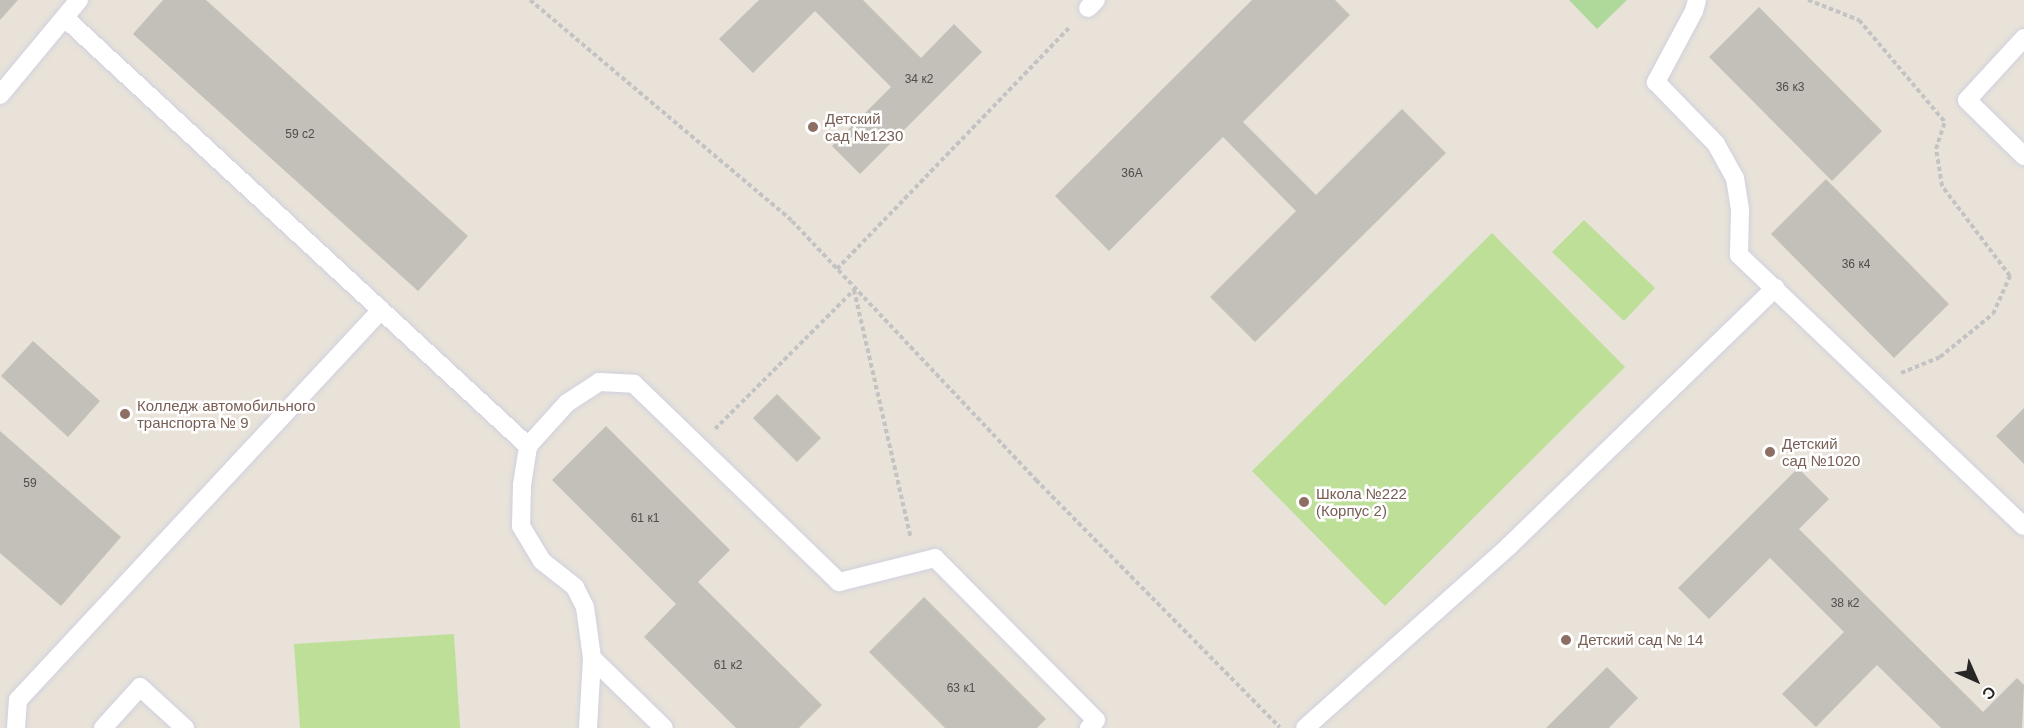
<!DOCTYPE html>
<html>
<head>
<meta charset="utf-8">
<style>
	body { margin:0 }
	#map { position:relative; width:2024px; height:728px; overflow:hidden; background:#e8e2d9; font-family:Arial,sans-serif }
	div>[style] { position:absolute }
	.green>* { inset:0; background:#aed99b }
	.pitch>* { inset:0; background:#bedf98 }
	.building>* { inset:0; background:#c3bfb9 }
	.path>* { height:4px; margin-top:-2px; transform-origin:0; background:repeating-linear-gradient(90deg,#c3c3c3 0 4.5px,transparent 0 7.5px) }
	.roads { filter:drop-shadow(0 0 2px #cfd1de) drop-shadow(0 0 2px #cfd1de) }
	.service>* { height:18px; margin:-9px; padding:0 9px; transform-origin:9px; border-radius:9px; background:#fff }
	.dots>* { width:16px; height:16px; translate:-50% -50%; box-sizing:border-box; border:3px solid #fff; border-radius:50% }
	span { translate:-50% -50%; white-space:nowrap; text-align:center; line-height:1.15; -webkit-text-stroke:5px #fff; paint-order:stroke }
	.number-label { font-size:12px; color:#4e4d4c }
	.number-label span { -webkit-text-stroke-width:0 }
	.education-label { font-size:15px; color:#785e54 }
	.left { translate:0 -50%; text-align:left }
	.north { position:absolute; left:1946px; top:650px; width:60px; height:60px; -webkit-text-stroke:4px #fff; paint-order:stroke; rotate:135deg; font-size:16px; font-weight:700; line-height:24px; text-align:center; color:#272727 }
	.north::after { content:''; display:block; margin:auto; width:21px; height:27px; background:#272727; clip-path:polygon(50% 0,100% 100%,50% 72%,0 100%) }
</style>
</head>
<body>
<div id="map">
	<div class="green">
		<div style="clip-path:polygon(1569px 0,1627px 0,1597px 29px)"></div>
	</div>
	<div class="pitch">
		<div style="clip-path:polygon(1584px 220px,1655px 288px,1624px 321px,1552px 252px)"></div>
		<div style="clip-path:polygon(1492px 233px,1625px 367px,1385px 606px,1252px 471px)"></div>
		<div style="clip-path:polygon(454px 634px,460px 728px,300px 728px,294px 644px)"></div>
	</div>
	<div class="building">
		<div style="clip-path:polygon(0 0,18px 0,0 20px)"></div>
		<div style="clip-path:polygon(163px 0,206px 0,468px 236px,418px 291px,133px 34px)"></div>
		<div style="clip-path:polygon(759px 0,863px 0,921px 58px,954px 24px,982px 52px,860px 174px,832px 146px,891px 87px,815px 11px,753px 73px,719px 39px)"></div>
		<div style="clip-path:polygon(1252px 0,1335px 0,1350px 15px,1243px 122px,1316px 195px,1402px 109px,1446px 153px,1255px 342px,1210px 297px,1296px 211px,1223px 137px,1109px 251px,1055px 196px)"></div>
		<div style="clip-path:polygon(1759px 7px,1882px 131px,1832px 181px,1709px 57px)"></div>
		<div style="clip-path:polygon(1826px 179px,1949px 304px,1894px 358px,1771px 234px)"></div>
		<div style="clip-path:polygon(33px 341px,100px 401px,68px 437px,1px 376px)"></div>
		<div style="clip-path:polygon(777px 394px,821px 438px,797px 462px,753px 418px)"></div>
		<div style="clip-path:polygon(2024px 408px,2024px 464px,1996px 436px)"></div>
		<div style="clip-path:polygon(606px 426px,730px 550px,698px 582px,822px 705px,799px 728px,736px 728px,644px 637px,676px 604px,552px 480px)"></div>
		<div style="clip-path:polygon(0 431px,121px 537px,61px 606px,0 553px)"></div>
		<div style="clip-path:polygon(1798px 468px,1829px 499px,1799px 529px,1983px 712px,2017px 678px,2024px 685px,2022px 728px,1941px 728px,1877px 665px,1816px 727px,1782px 694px,1844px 632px,1770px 558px,1709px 619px,1678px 588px)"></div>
		<div style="clip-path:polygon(924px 597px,1046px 719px,1037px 728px,945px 728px,869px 652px)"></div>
		<div style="clip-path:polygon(1607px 667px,1638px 698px,1609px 728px,1546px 728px)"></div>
	</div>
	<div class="path">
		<div style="left:530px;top:0;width:343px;rotate:40.1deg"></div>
		<div style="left:792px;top:221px;width:356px;rotate:46.7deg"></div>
		<div style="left:1036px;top:480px;width:347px;rotate:45.4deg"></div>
		<div style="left:1808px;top:0;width:55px;rotate:21.4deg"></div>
		<div style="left:1859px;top:20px;width:133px;rotate:49.9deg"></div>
		<div style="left:837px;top:269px;width:337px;rotate:-46.1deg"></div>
		<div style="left:1901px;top:373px;width:42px;rotate:-22.3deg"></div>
		<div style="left:1940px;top:357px;width:68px;rotate:-39.1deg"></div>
		<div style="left:1993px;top:314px;width:42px;rotate:-65.9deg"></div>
		<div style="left:2010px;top:276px;width:113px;rotate:-127.1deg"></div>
		<div style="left:1942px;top:186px;width:37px;rotate:-99deg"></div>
		<div style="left:1936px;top:149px;width:28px;rotate:-72deg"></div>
		<div style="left:715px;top:429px;width:197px;rotate:-45deg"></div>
		<div style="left:854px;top:290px;width:255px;rotate:77.1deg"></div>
	</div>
	<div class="roads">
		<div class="service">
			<div style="left:1697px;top:0;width:11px;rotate:105deg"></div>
			<div style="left:1694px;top:11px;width:81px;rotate:118.2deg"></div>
			<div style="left:1656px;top:82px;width:86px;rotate:45.9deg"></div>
			<div style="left:1716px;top:144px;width:39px;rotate:61deg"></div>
			<div style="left:1735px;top:178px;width:32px;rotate:81deg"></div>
			<div style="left:1740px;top:210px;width:45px;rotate:91.3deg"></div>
			<div style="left:1739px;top:255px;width:393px;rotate:43.6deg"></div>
			<div style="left:1088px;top:8px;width:11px;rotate:-45deg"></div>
			<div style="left:65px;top:18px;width:631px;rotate:42.75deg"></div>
			<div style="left:2024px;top:38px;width:84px;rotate:132.6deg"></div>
			<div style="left:1967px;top:100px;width:80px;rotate:44.5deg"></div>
			<div style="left:0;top:95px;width:124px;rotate:-50.3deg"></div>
			<div style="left:592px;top:658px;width:100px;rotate:44.2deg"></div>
			<div style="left:16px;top:728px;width:28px;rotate:-86deg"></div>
			<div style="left:18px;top:700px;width:533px;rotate:-47.05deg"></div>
			<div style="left:103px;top:728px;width:55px;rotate:-47.9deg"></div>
			<div style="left:140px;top:687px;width:61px;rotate:42.3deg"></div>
			<div style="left:588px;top:728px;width:70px;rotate:-86.7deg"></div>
			<div style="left:592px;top:658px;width:51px;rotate:-97.8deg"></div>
			<div style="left:585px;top:607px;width:22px;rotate:-117deg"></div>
			<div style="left:575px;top:587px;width:42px;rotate:-141.8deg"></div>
			<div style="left:542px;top:561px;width:41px;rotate:-121deg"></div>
			<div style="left:521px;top:526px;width:41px;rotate:-88.6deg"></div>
			<div style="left:522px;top:485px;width:39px;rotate:-81deg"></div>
			<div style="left:528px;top:446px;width:58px;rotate:-47.8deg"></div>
			<div style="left:567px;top:403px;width:38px;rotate:-33deg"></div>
			<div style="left:599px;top:382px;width:35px;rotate:3deg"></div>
			<div style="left:634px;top:384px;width:285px;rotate:44deg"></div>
			<div style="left:839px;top:582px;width:99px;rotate:-14deg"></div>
			<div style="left:935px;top:558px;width:228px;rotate:45.2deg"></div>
			<div style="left:1096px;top:720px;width:11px;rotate:131deg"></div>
			<div style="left:1305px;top:728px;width:273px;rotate:-41.7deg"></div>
			<div style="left:1509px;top:546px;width:371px;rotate:-44.1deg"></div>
		</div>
	</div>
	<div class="dots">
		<div style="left:813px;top:127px;background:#8d6e63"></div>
		<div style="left:125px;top:414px;background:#8d6e63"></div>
		<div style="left:1770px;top:452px;background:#8d6e63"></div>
		<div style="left:1304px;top:502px;background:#8d6e63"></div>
		<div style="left:1566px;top:640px;background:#8d6e63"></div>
	</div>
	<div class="number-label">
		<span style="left:919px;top:80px">34 к2</span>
		<span style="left:1790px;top:88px">36 к3</span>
		<span style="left:300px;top:135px">59 с2</span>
		<span style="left:1132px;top:174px">36А</span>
		<span style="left:1856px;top:265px">36 к4</span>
		<span style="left:30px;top:484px">59</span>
		<span style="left:645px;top:519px">61 к1</span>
		<span style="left:1845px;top:604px">38 к2</span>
		<span style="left:728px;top:666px">61 к2</span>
		<span style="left:961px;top:689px">63 к1</span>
	</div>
	<div class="education-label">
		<span class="left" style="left:825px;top:127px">Детский<br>сад №1230</span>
		<span class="left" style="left:137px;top:414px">Колледж автомобильного<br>транспорта № 9</span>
		<span class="left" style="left:1782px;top:452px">Детский<br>сад №1020</span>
		<span class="left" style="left:1316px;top:502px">Школа №222<br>(Корпус 2)</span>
		<span class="left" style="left:1578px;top:640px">Детский сад № 14</span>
	</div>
	<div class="north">С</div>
</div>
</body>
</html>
